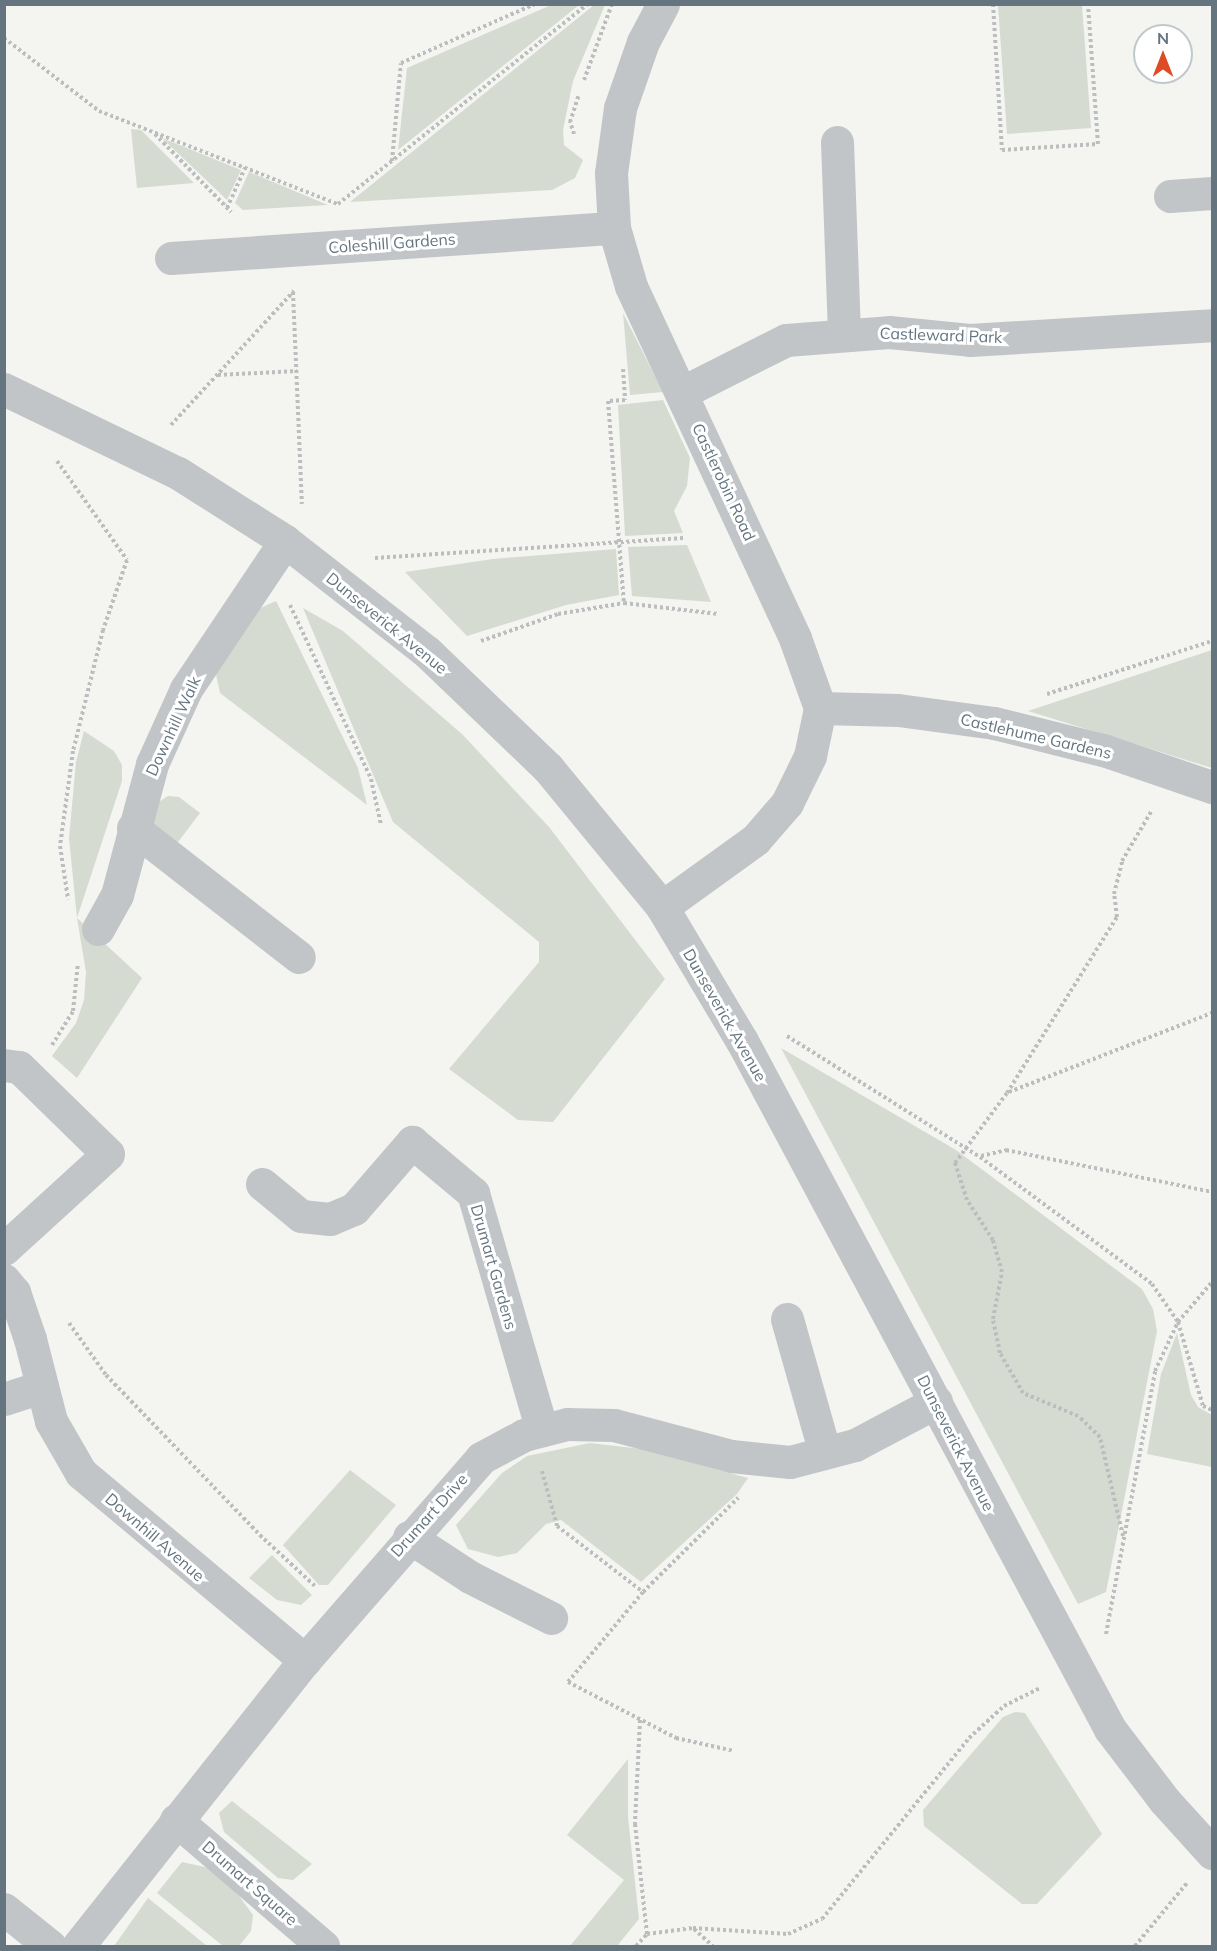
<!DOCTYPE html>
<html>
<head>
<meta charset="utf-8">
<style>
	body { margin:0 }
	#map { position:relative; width:1217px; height:1951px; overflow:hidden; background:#f4f4f0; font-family:Mulish,sans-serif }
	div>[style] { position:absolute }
	.green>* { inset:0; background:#d5dbd1 }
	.path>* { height:4px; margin-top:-2px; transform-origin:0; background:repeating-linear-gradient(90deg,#bbbdbf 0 3px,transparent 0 6px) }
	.minor>* { height:33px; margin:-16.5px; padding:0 16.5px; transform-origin:16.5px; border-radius:16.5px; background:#c2c5c8 }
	span { translate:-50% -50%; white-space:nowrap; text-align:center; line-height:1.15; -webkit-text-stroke:6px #fff; paint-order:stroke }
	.street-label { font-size:16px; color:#647580 }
	.frame { position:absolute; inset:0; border:6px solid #647580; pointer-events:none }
	.north { position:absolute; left:1133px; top:24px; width:60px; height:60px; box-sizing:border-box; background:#fff; border:2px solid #c1c8cc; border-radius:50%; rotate:0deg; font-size:16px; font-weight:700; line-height:24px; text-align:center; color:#647580 }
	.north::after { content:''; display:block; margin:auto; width:21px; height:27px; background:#de4b27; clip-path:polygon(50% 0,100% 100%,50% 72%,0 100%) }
</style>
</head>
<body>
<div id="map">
	<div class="green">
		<div style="clip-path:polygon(551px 5px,579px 5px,398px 150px,407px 68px)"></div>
		<div style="clip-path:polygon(594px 5px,605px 5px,573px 81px,563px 130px,564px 145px,583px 160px,575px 178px,552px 190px,350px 202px)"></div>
		<div style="clip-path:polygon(998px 5px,1082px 5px,1091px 128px,1007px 134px)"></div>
		<div style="clip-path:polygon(131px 129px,141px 130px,194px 183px,137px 188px)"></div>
		<div style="clip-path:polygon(162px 138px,241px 170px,227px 200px)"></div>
		<div style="clip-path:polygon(249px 172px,328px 205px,243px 210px,235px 203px)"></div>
		<div style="clip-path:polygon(623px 313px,663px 392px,630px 395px)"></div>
		<div style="clip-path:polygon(663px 400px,690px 458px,687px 486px,674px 511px,683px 533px,625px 536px,618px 405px)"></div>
		<div style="clip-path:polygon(687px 545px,711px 602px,632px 596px,628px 547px)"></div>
		<div style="clip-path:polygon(616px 549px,619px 595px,566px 605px,467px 636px,405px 572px,493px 559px)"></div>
		<div style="clip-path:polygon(276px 601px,358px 768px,367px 805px,220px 693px,216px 674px,224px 653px,256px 610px)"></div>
		<div style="clip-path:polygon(303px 608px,343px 631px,463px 735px,549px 827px,665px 979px,553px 1122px,518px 1120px,449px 1069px,539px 962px,539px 942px,393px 822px)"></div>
		<div style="clip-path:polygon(1212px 650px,1212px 768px,1028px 711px)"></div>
		<div style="clip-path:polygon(84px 731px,114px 751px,122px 765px,122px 781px,77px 918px,142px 978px,77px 1078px,52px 1056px,76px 1023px,84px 1000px,86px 972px,77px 918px,69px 838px,76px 762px)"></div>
		<div style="clip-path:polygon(168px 796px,179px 797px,200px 813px,175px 846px,154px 825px,154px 805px)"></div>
		<div style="clip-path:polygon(781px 1048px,956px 1150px,1142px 1289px,1153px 1309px,1157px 1331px,1106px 1592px,1078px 1604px)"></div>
		<div style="clip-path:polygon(1177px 1333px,1191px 1395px,1198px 1407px,1212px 1415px,1212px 1467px,1147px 1454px,1161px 1374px)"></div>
		<div style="clip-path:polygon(590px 1443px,642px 1449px,748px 1478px,737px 1494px,641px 1582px,561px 1520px,546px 1524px,517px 1553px,498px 1557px,468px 1549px,456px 1525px,502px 1473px,527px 1456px)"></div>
		<div style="clip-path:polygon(350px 1470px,396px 1505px,328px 1585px,319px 1585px,283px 1545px)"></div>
		<div style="clip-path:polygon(272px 1555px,312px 1595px,301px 1605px,277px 1600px,249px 1578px)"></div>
		<div style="clip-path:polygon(1015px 1712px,1025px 1713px,1102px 1834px,1037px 1904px,1022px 1904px,924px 1826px,923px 1810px,1003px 1717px)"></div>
		<div style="clip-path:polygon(628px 1759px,628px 1817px,639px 1919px,617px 1946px,570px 1946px,624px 1880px,567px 1835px)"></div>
		<div style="clip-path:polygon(232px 1801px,312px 1864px,293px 1880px,278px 1878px,224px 1832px,219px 1813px)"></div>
		<div style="clip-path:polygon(182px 1862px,209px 1868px,234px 1889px,253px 1915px,251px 1931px,239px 1946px,223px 1946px,157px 1893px)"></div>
		<div style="clip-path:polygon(148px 1898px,207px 1946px,114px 1946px)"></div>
	</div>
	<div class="path">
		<div style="left:993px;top:4px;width:146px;rotate:86.5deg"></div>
		<div style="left:1002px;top:150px;width:96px;rotate:-3.6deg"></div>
		<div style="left:1098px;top:144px;width:140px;rotate:-94.1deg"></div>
		<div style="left:4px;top:38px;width:120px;rotate:37.5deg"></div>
		<div style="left:99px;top:111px;width:256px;rotate:21.3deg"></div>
		<div style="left:338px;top:204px;width:320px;rotate:-38.7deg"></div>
		<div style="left:584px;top:80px;width:81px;rotate:-69.8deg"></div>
		<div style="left:155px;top:134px;width:109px;rotate:45.7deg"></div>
		<div style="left:574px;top:134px;width:13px;rotate:-108deg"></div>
		<div style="left:570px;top:122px;width:28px;rotate:-72deg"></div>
		<div style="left:392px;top:161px;width:98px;rotate:-84.8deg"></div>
		<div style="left:401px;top:63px;width:146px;rotate:-23.8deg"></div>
		<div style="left:227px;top:208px;width:44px;rotate:-65.8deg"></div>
		<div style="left:293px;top:292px;width:212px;rotate:87.6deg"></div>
		<div style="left:623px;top:369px;width:31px;rotate:86deg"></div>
		<div style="left:625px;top:400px;width:17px;rotate:177deg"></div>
		<div style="left:608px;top:401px;width:203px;rotate:85.5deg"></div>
		<div style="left:218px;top:375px;width:79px;rotate:-2.9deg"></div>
		<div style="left:171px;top:425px;width:182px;rotate:-47.5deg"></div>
		<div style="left:57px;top:461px;width:121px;rotate:54.7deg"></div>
		<div style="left:127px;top:560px;width:74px;rotate:108.9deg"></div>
		<div style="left:103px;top:630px;width:125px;rotate:103.9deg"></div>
		<div style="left:73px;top:751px;width:96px;rotate:97.8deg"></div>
		<div style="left:60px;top:846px;width:54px;rotate:81.4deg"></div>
		<div style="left:375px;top:558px;width:309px;rotate:-3.7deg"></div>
		<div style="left:290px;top:605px;width:192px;rotate:65deg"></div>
		<div style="left:371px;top:779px;width:47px;rotate:77.7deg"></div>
		<div style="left:481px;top:641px;width:82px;rotate:-19.3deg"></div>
		<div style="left:558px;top:614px;width:67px;rotate:-9.5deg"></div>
		<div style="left:624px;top:603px;width:95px;rotate:6.7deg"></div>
		<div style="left:1047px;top:694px;width:173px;rotate:-17.8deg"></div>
		<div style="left:787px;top:1036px;width:228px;rotate:32.1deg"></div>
		<div style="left:980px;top:1157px;width:214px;rotate:36.4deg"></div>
		<div style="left:1152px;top:1284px;width:46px;rotate:55.6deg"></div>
		<div style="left:1178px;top:1322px;width:88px;rotate:73.4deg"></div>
		<div style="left:1203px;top:1406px;width:10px;rotate:24deg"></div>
		<div style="left:52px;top:1045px;width:40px;rotate:-58deg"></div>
		<div style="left:73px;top:1011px;width:48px;rotate:-84.1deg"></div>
		<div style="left:1009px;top:1092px;width:218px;rotate:-21.3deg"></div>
		<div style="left:981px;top:1156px;width:26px;rotate:-13deg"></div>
		<div style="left:1006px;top:1150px;width:210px;rotate:11.5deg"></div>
		<div style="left:69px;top:1323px;width:64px;rotate:54.6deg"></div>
		<div style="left:106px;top:1375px;width:228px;rotate:46.1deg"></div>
		<div style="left:264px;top:1539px;width:69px;rotate:42.7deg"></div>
		<div style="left:542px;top:1471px;width:57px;rotate:74.7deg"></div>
		<div style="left:557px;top:1526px;width:108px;rotate:37.5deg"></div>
		<div style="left:643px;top:1592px;width:134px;rotate:-44.7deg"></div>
		<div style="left:1123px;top:1536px;width:102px;rotate:-103.1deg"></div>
		<div style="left:1100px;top:1437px;width:30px;rotate:-136deg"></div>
		<div style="left:1078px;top:1416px;width:60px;rotate:-157.3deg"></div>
		<div style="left:1023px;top:1393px;width:46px;rotate:-119.9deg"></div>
		<div style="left:1000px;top:1353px;width:35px;rotate:-102deg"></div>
		<div style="left:993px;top:1319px;width:48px;rotate:-79.2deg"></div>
		<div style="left:1002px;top:1272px;width:33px;rotate:-106deg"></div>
		<div style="left:993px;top:1240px;width:48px;rotate:-123deg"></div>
		<div style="left:967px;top:1200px;width:39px;rotate:-108deg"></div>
		<div style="left:955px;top:1163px;width:87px;rotate:-53.4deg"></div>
		<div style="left:1007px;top:1093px;width:208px;rotate:-58deg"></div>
		<div style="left:1117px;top:917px;width:23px;rotate:-97deg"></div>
		<div style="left:1114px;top:894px;width:34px;rotate:-76deg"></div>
		<div style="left:1122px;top:861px;width:59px;rotate:-59.5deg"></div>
		<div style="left:643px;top:1592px;width:117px;rotate:129.8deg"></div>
		<div style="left:568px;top:1682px;width:122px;rotate:27.4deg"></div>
		<div style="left:676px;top:1738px;width:59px;rotate:12.6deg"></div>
		<div style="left:1106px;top:1634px;width:268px;rotate:-79.4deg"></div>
		<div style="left:1155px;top:1371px;width:54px;rotate:-64.9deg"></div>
		<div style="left:1178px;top:1322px;width:52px;rotate:-49.6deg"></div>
		<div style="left:640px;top:1720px;width:104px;rotate:92.8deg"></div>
		<div style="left:635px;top:1824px;width:111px;rotate:83.8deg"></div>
		<div style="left:694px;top:1929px;width:25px;rotate:42deg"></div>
		<div style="left:636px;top:1946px;width:16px;rotate:-47deg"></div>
		<div style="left:647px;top:1934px;width:46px;rotate:-7.4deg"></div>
		<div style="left:693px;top:1928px;width:95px;rotate:3.6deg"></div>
		<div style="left:788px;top:1934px;width:37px;rotate:-24deg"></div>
		<div style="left:822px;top:1919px;width:233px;rotate:-50.9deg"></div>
		<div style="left:969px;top:1738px;width:47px;rotate:-42.4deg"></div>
		<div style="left:1004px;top:1706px;width:42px;rotate:-26.6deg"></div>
		<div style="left:1135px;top:1946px;width:82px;rotate:-50.5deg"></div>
	</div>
	<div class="minor">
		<div style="left:837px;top:142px;width:193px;rotate:87.9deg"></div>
		<div style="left:1170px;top:196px;width:42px;rotate:-4.1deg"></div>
		<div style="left:171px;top:258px;width:444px;rotate:-3.9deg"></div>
		<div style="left:4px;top:389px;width:193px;rotate:25.8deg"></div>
		<div style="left:178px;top:473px;width:127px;rotate:32.4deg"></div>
		<div style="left:285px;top:541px;width:179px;rotate:38deg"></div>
		<div style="left:426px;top:651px;width:169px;rotate:43.8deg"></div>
		<div style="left:548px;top:768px;width:180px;rotate:50.6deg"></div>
		<div style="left:662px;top:907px;width:156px;rotate:59.2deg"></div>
		<div style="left:742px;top:1041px;width:780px;rotate:61.86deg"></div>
		<div style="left:1110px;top:1729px;width:89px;rotate:52.7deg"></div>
		<div style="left:1164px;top:1800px;width:72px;rotate:47.8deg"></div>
		<div style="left:683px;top:392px;width:115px;rotate:-26.8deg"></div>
		<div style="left:786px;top:340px;width:103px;rotate:-4.4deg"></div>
		<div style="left:889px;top:332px;width:81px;rotate:5.6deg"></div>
		<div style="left:970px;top:340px;width:242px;rotate:-3.5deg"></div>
		<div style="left:820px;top:708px;width:78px;rotate:1.5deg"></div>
		<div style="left:898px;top:710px;width:97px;rotate:7.7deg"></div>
		<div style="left:994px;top:723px;width:115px;rotate:14deg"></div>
		<div style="left:1106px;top:751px;width:112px;rotate:18.8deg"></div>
		<div style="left:133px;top:828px;width:210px;rotate:37.9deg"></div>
		<div style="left:662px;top:907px;width:115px;rotate:-35.8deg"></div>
		<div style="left:755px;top:840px;width:49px;rotate:-49.1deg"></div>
		<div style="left:787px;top:803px;width:52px;rotate:-63.9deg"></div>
		<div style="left:810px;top:756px;width:49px;rotate:-78.2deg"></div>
		<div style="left:820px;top:708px;width:74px;rotate:-109.7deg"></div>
		<div style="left:795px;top:638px;width:388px;rotate:-115deg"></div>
		<div style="left:631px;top:286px;width:60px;rotate:-106.3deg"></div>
		<div style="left:614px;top:228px;width:55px;rotate:-93.1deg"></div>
		<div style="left:611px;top:173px;width:66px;rotate:-82.1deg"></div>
		<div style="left:620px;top:108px;width:70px;rotate:-70.8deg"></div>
		<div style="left:643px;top:42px;width:43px;rotate:-62.2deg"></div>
		<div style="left:98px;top:929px;width:39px;rotate:-61deg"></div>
		<div style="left:117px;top:895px;width:136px;rotate:-75deg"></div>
		<div style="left:152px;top:764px;width:82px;rotate:-65.6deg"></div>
		<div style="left:186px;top:689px;width:178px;rotate:-56.2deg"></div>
		<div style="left:4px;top:1065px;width:15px;rotate:8deg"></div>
		<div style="left:19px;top:1067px;width:124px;rotate:44.3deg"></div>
		<div style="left:108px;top:1154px;width:141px;rotate:137.6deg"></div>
		<div style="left:262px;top:1184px;width:50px;rotate:39.4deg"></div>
		<div style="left:301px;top:1216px;width:29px;rotate:6deg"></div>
		<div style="left:330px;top:1219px;width:26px;rotate:-23deg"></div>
		<div style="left:354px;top:1209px;width:89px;rotate:-49.1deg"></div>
		<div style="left:412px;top:1142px;width:80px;rotate:39.9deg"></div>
		<div style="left:473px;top:1193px;width:247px;rotate:73.8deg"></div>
		<div style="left:4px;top:1280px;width:16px;rotate:50deg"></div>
		<div style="left:14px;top:1292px;width:50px;rotate:71.2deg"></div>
		<div style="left:30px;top:1339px;width:85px;rotate:75.6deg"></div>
		<div style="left:51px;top:1421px;width:60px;rotate:60deg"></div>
		<div style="left:81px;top:1473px;width:292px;rotate:39.9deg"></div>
		<div style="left:787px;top:1319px;width:139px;rotate:74.2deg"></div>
		<div style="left:4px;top:1399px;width:38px;rotate:-18deg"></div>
		<div style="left:409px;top:1537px;width:73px;rotate:33.3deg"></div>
		<div style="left:470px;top:1577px;width:91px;rotate:26.8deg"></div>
		<div style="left:176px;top:1820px;width:194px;rotate:40.6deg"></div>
		<div style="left:4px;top:1909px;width:59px;rotate:38.8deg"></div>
		<div style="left:78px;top:1946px;width:365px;rotate:-51.6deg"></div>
		<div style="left:305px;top:1660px;width:268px;rotate:-48.9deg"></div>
		<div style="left:481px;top:1458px;width:49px;rotate:-28.1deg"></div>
		<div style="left:524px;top:1435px;width:44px;rotate:-14.3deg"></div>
		<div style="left:567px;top:1424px;width:47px;rotate:1.2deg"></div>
		<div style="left:614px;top:1425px;width:121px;rotate:14.8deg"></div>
		<div style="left:731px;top:1456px;width:59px;rotate:5.8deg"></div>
		<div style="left:790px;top:1462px;width:67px;rotate:-14.7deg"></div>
		<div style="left:855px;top:1445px;width:92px;rotate:-28deg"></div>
	</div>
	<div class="street-label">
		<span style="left:392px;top:243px;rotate:-4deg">Coleshill Gardens</span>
		<span style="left:941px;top:335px;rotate:2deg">Castleward Park</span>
		<span style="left:724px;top:482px;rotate:65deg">Castlerobin Road</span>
		<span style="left:387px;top:623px;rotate:39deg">Dunseverick Avenue</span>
		<span style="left:173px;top:726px;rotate:-65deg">Downhill Walk</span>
		<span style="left:1036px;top:736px;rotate:13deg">Castlehume Gardens</span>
		<span style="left:725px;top:1015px;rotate:60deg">Dunseverick Avenue</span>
		<span style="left:494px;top:1267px;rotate:74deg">Drumart Gardens</span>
		<span style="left:956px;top:1443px;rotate:63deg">Dunseverick Avenue</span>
		<span style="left:429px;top:1515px;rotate:-48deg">Drumart Drive</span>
		<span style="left:155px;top:1537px;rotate:41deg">Downhill Avenue</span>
		<span style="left:250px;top:1883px;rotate:41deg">Drumart Square</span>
	</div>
	<div class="frame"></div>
	<div class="north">N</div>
</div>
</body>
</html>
